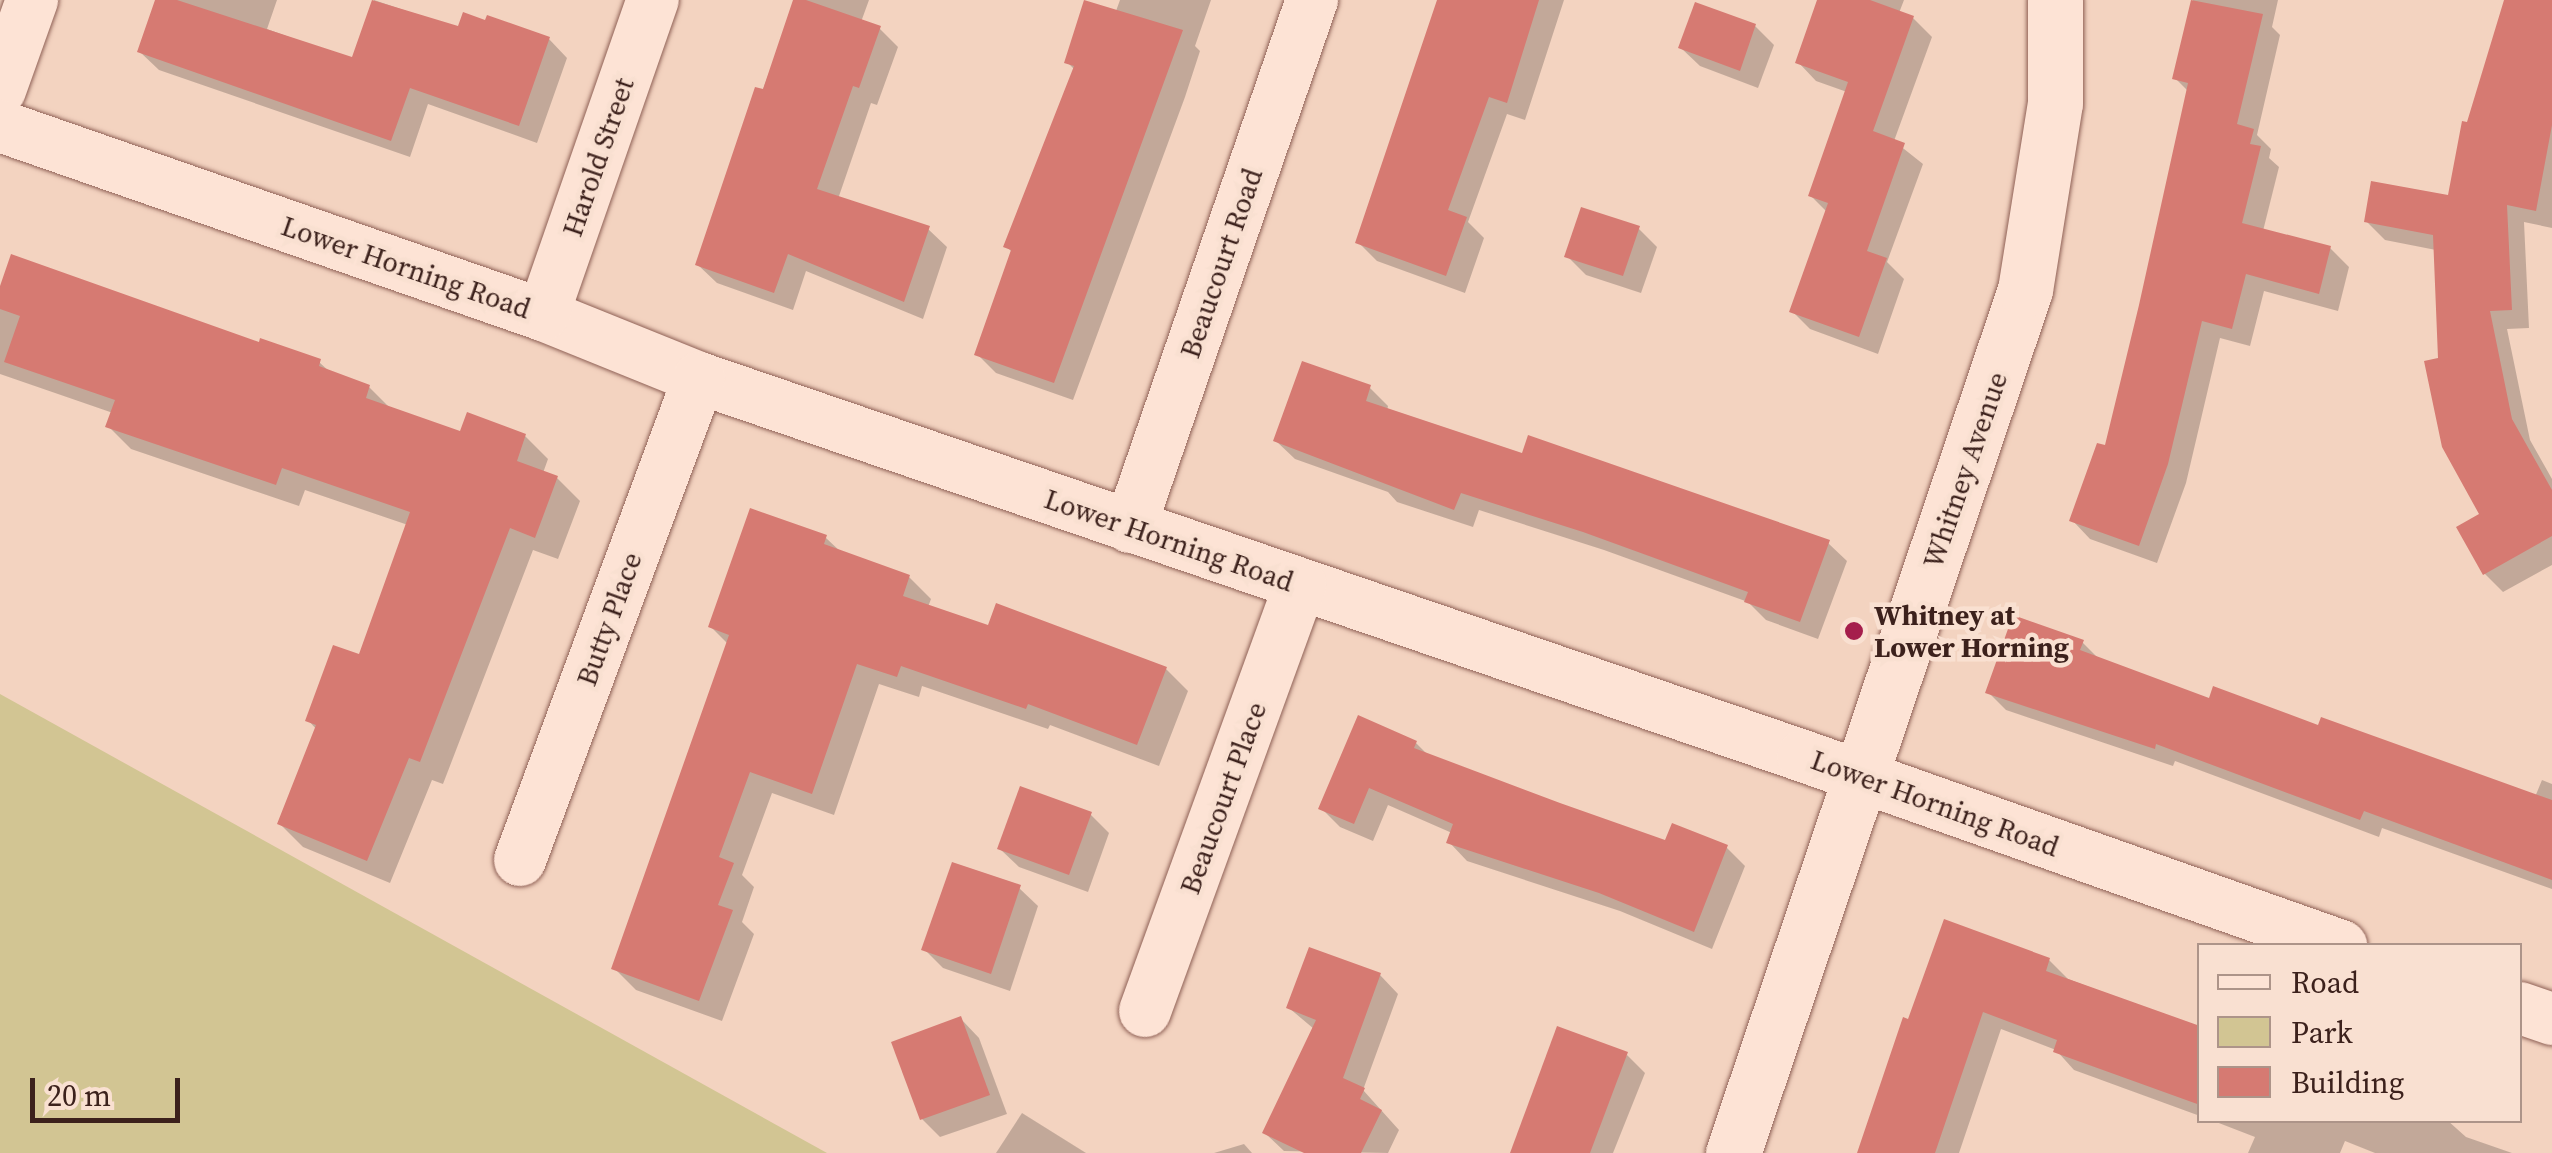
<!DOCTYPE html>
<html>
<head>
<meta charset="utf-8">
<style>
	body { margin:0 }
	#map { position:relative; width:2552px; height:1153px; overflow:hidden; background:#f3d3c0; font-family:"Source Serif 4",serif }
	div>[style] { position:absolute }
	.green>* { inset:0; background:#d2c593 }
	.shadow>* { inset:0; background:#0003 }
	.building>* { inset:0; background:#d67a72 }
	.roads { filter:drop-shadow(0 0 2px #8f6156) drop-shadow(0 0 2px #8f6156) }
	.minor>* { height:52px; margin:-26px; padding:0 26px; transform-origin:26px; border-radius:26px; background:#fde3d5 }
	.tertiary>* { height:55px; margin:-27.5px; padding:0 27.5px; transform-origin:27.5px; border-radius:27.5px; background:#fde3d5 }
	.dots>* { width:28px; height:28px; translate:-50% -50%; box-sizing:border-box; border:5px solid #f9e0d1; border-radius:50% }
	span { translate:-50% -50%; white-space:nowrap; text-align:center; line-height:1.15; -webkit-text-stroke:9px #f9e0d1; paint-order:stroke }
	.street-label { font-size:28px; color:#3c211c }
	.poi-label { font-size:28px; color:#3c211c; font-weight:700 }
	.left { translate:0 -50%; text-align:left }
	.legend { position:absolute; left:2197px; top:943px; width:325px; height:180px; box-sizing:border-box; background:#f9e0d1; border:2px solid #ad9489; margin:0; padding:12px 18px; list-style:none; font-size:30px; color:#3c211c }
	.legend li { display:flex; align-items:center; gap:20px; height:50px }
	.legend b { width:50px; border:2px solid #ad9489 }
	.scale { position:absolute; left:30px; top:1078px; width:150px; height:45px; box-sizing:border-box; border:5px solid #3c211c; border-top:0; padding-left:12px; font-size:30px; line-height:35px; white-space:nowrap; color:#3c211c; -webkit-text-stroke:8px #f9e0d1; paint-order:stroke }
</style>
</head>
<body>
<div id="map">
	<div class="green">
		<div style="clip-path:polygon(0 694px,827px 1153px,0 1153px)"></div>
	</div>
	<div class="shadow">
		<div style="clip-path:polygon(158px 0,277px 0,267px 29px,353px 60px,374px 0,460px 29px,549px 39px,567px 58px,537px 143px,428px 104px,410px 157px,159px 70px,140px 52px)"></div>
		<div style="clip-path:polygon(796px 0,869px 0,861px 22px,880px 29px,898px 47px,877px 105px,871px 103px,838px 199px,928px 229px,947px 247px,923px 319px,806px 271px,793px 310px,717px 283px,698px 265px)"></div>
		<div style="clip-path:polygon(1120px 0,1211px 0,1195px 46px,1200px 51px,1185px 97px,1073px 400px,996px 373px,977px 354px,1013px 253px,1006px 246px,1075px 70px,1067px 62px,1116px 11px)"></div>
		<div style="clip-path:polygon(1441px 0,1564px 0,1525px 120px,1507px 114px,1468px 222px,1484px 238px,1465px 293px,1377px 261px,1358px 242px)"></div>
		<div style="clip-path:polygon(1820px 0,1904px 0,1899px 13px,1913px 18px,1932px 37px,1894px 141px,1923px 164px,1887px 262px,1904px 279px,1878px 354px,1810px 329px,1792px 311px,1827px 212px,1810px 195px,1847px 92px,1816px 81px,1798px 62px)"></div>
		<div style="clip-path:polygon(2193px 0,2278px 0,2272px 27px,2280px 35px,2257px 135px,2271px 149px,2269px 158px,2279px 167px,2263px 231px,2330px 248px,2349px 267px,2338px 311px,2264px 291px,2250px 346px,2220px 338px,2186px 483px,2157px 563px,2090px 539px,2072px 520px,2107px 449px,2189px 92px,2175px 78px)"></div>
		<div style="clip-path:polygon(2507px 0,2552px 0,2552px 228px,2524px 222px,2529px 328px,2507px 329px,2530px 440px,2552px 479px,2552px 565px,2503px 592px,2485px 574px,2482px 515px,2441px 360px,2436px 250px,2385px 240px,2366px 221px,2450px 197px)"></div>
		<div style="clip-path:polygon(1755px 26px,1774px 45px,1758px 88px,1700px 66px,1681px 48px)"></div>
		<div style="clip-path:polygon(1639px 229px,1657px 247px,1641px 293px,1586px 275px,1567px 256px)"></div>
		<div style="clip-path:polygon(0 294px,319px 362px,331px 373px,369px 387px,391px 409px,461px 435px,525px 436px,548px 459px,543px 473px,557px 478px,580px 501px,558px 559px,533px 550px,443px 784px,432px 780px,390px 883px,303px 847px,280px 824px,317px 730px,308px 720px,360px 657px,408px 525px,305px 490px,299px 506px,131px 449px,108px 426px,113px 413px,0 374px)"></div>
		<div style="clip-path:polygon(1370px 388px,1388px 406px,1387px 411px,1524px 456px,1828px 543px,1847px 561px,1818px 639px,1766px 620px,1748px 602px,1604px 550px,1479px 510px,1473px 527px,1397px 502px,1388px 492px,1295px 459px,1276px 441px)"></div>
		<div style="clip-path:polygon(826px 538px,842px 553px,909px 577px,931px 599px,928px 607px,989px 628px,1166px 669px,1188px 691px,1159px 766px,1050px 725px,1048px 729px,922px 686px,919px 697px,879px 684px,834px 815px,772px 793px,742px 875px,754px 887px,742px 922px,754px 934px,722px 1021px,636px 990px,614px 968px,728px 644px,711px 627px)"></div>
		<div style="clip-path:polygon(2082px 642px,2101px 661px,2210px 701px,2319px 728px,2535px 797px,2542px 780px,2552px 784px,2552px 889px,2382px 828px,2379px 837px,2175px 761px,2173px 766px,2006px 710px,1988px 692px)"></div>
		<div style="clip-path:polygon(1416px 743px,1430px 757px,1667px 843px,1727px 848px,1745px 866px,1712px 949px,1620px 911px,1467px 861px,1449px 842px,1452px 833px,1388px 805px,1373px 841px,1340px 827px,1321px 808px)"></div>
		<div style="clip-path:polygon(1090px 814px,1109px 833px,1088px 892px,1019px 867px,1000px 849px)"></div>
		<div style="clip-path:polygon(1019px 888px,1038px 906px,1010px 991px,943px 968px,924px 949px)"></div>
		<div style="clip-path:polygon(2049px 960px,2068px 979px,2200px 1029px,2200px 1116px,2074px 1070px,2056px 1050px,2001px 1029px,1959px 1153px,1860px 1153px,1909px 1022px)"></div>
		<div style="clip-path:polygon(1380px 975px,1398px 994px,1363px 1090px,1399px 1130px,1388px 1153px,1284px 1151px,1265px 1133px,1314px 1029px,1289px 1008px)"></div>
		<div style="clip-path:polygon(961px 1019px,979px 1038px,1007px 1114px,940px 1137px,922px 1119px)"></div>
		<div style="clip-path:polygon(1627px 1055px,1645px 1073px,1613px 1153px,1513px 1153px)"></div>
		<div style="clip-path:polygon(1022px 1113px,1086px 1153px,996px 1153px)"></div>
		<div style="clip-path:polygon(2211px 1120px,2447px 1120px,2466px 1137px,2512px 1153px,2375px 1153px,2345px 1141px,2340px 1153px,2248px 1153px,2255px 1137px)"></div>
		<div style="clip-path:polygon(1244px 1144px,1252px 1153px,1214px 1153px)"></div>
	</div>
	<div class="building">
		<div style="clip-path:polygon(155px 0,177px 0,352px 57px,372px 0,458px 26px,463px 12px,485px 20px,487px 15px,550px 37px,519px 126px,410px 88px,391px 141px,137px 52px)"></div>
		<div style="clip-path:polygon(793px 0,806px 0,881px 26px,859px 88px,853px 86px,817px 189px,930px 226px,904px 302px,788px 254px,774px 293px,695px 265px,755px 87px,763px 89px)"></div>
		<div style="clip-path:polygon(1084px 0,1183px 30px,1054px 383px,974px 355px,1011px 250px,1003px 247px,1074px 66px,1064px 63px)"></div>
		<div style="clip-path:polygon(1437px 0,1539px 0,1507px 103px,1489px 97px,1448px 210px,1467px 217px,1446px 276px,1355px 243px)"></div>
		<div style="clip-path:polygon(1817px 0,1870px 0,1914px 16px,1873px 131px,1905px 143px,1867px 251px,1887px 258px,1859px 337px,1789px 312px,1828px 203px,1808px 196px,1848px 82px,1795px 63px)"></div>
		<div style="clip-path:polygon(2191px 0,2263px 14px,2237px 124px,2254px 129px,2250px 144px,2261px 146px,2242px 223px,2331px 246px,2319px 294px,2246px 274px,2232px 329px,2202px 321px,2168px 464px,2139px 546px,2069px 521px,2097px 443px,2105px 445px,2139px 305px,2188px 83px,2172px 79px)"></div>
		<div style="clip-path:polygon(2504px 0,2552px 0,2552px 125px,2536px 211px,2507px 205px,2512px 310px,2490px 311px,2512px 419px,2552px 490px,2552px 536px,2483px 575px,2456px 527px,2479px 514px,2442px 447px,2424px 361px,2438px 358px,2433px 235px,2364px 222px,2371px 181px,2448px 195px,2462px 121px,2467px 122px)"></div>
		<div style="clip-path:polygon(1695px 2px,1756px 24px,1740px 71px,1678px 48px)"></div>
		<div style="clip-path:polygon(1581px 207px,1640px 226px,1623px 276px,1564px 257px)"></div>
		<div style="clip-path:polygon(11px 254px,259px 342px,260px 338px,321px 359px,319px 366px,370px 385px,366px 398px,460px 431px,467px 412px,526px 434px,517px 461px,558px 476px,535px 538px,510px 528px,420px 762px,409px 758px,367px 861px,277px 824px,316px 725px,305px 721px,333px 645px,359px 654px,410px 512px,282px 468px,276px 485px,105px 427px,115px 400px,4px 362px,20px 316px,0 309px,0 286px)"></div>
		<div style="clip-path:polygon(1302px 361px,1371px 385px,1366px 401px,1522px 453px,1528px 435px,1830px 540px,1800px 622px,1744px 602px,1748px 592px,1583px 532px,1461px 493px,1454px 510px,1273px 441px)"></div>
		<div style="clip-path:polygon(750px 508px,827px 535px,824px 544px,910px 575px,903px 596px,988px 625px,996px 603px,1167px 667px,1137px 745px,1028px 704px,1026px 709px,901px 666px,897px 677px,857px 664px,812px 794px,750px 772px,719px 857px,734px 863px,718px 905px,733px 910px,699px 1001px,611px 969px,729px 635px,708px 627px)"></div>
		<div style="clip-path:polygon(2013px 615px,2084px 640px,2080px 650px,2209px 698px,2213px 686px,2318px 725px,2321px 717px,2552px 800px,2552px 880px,2364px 811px,2360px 820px,2156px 744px,2155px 749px,1985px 693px)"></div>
		<div style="clip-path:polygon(1358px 715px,1417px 741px,1414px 748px,1560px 803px,1665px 840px,1672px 823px,1728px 845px,1694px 932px,1599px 893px,1446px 843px,1453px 824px,1369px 788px,1354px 824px,1318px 809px)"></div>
		<div style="clip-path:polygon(1020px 786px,1092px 812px,1069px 875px,997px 849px)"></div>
		<div style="clip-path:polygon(952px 862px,1021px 885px,991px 974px,921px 950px)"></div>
		<div style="clip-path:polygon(1944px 919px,2050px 958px,2046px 971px,2200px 1026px,2200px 1105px,2053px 1052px,2057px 1040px,1983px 1012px,1935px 1153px,1857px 1153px,1903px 1017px,1908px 1019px)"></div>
		<div style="clip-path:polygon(1309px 947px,1381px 973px,1343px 1078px,1365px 1088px,1360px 1099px,1382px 1110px,1361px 1153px,1304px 1153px,1262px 1133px,1316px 1020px,1286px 1008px)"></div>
		<div style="clip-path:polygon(961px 1016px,990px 1095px,920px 1120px,891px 1042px)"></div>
		<div style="clip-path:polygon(1557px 1026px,1628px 1052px,1590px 1153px,1510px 1153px)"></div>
	</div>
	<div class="roads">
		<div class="minor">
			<div style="left:0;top:90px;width:96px;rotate:-70.4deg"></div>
			<div style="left:0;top:126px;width:575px;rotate:19.19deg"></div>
			<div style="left:543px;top:315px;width:168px;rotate:22deg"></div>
			<div style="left:699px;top:378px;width:1167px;rotate:18.9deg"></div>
			<div style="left:1803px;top:756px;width:571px;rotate:19.45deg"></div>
			<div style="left:543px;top:315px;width:334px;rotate:-70.8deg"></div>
			<div style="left:1130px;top:527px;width:558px;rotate:-70.95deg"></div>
			<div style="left:520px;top:860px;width:514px;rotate:-69.63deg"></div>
			<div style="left:2520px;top:1008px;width:34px;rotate:19deg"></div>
			<div style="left:1145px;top:1011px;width:454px;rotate:-70deg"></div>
		</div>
		<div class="tertiary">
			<div style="left:1733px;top:1153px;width:911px;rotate:-71.31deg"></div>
			<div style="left:2025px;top:290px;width:189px;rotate:-80.9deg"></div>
			<div style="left:2055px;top:103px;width:103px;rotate:-90deg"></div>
		</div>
	</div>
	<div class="dots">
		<div style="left:1854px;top:631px;background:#a51e4c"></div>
	</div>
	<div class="street-label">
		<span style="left:598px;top:157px;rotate:-71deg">Harold Street</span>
		<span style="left:1221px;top:263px;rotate:-71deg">Beaucourt Road</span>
		<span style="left:406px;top:267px;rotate:19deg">Lower Horning Road</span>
		<span style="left:1965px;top:470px;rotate:-71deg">Whitney Avenue</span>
		<span style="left:1169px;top:540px;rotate:19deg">Lower Horning Road</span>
		<span style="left:609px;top:619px;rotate:-70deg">Butty Place</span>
		<span style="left:1223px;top:798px;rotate:-70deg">Beaucourt Place</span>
		<span style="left:1935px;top:803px;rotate:20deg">Lower Horning Road</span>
	</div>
	<div class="poi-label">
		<span class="left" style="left:1874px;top:631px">Whitney at<br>Lower Horning</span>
	</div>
	<ul class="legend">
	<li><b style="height:12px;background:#fde3d5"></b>Road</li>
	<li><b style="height:28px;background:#d2c593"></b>Park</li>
	<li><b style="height:28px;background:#d67a72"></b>Building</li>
	</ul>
	<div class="scale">20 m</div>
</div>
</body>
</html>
